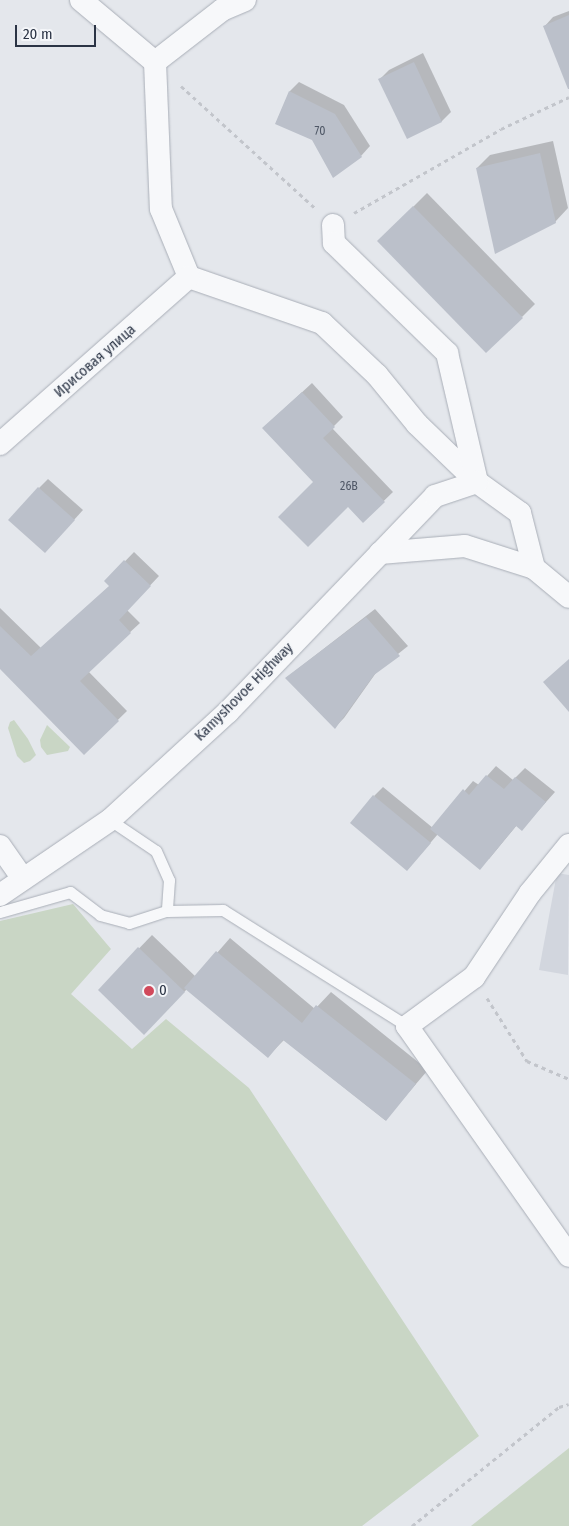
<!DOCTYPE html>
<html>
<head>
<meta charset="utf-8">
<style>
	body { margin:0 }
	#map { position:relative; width:569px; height:1526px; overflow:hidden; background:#e4e7ec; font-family:"Fira Sans Condensed",sans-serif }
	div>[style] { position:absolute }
	.built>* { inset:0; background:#d2d6de }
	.green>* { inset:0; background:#c9d6c5 }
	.shadow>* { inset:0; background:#0003 }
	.building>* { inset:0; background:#bbc0ca }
	.path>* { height:3px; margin-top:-1.5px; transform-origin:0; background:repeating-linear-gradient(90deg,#c2c5cb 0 4px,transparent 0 8px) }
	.roads { filter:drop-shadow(0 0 1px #a9aeb7) drop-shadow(0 0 1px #a9aeb7) }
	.service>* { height:11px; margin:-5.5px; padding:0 5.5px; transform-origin:5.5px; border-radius:5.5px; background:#f7f8fa }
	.minor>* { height:22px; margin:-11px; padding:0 11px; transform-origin:11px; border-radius:11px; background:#f7f8fa }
	.dots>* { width:14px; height:14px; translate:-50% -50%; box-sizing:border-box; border:2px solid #f4f6f9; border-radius:50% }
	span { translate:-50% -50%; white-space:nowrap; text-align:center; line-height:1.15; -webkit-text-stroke:4px #f4f6f9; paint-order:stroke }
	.number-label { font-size:12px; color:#4f5766 }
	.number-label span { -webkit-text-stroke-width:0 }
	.street-label { font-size:15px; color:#2b3445 }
	.poi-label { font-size:15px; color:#2b3445 }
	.left { translate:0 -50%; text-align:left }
	.scale { position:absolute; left:15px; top:25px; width:81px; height:22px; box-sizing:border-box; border:2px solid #2b3445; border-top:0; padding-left:6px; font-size:15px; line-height:18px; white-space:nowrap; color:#2b3445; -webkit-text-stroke:4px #f4f6f9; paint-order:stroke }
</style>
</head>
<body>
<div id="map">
	<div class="built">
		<div style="clip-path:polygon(557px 873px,569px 875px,568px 975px,539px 970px)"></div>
	</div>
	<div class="green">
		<div style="clip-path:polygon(14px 720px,28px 739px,36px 755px,30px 761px,24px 763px,17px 756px,8px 728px,10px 722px)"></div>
		<div style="clip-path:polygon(47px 725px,70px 747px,68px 751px,47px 755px,41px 747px,40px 740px)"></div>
		<div style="clip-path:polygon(73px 904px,111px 949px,71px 994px,132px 1049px,166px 1019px,249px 1088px,479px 1436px,362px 1526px,0 1526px,0 921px)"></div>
		<div style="clip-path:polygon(569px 1448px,569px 1526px,471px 1526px)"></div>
	</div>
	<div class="shadow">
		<div style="clip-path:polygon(569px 11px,569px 71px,544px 27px,553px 17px)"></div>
		<div style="clip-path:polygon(423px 53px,451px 112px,442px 121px,408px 137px,380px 79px,389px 70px)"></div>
		<div style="clip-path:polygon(299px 82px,344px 105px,370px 146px,361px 156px,276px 123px,290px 91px)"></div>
		<div style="clip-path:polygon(553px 141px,568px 208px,555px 222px,477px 168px,490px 155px)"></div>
		<div style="clip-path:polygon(427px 193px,535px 304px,522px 317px,379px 241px)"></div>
		<div style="clip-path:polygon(312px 383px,343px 417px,332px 428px,393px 492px,363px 521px,348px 506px,315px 482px,273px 419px)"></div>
		<div style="clip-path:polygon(48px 479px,83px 510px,54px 542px,39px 488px)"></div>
		<div style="clip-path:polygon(134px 552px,159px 576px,127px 610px,140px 623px,88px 671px,127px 711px,84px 753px,0 667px,0 608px,41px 648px,111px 585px,106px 581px)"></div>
		<div style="clip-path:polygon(375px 609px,408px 646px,378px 670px,344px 718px,335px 727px,286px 678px)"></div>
		<div style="clip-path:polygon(496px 766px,513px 780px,525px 768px,555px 792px,522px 829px,517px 825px,489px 859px,438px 834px,407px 870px,374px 796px,383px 787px,433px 828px,473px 781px,479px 785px)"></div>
		<div style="clip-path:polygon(152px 935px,196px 977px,230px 938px,315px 1009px,331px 992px,428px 1070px,385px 1120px,284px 1040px,268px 1056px,187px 989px,157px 1020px,99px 990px)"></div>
	</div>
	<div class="building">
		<div style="clip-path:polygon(569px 15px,569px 89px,568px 89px,543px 26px)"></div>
		<div style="clip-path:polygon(414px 62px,442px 122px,407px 139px,378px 79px)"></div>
		<div style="clip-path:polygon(289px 91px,335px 114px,362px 157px,333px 178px,312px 140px,275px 124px)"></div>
		<div style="clip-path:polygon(540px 153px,556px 223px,495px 254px,476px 168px)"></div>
		<div style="clip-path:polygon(413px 206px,523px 318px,486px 353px,377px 241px)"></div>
		<div style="clip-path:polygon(302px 392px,335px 427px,323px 438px,385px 502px,363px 523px,348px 507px,308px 547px,278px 517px,313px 482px,262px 428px)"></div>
		<div style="clip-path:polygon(38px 487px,75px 520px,45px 553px,8px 520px)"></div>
		<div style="clip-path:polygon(124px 560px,151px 586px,119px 620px,131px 633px,80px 681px,119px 721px,84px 755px,0 669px,0 626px,31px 656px,109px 586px,104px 581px)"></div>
		<div style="clip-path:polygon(366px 617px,400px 656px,374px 675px,335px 729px,285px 678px)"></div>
		<div style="clip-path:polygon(569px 659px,569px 712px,543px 682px)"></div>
		<div style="clip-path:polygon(486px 775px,504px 789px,515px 777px,546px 802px,522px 831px,516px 826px,480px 870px,430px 829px,463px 789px,469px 795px)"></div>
		<div style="clip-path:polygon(373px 795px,431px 843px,407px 871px,350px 823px)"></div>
		<div style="clip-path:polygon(138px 947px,185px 992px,144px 1035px,98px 990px)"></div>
		<div style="clip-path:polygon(216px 951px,302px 1023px,316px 1005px,416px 1084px,386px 1121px,283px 1040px,268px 1058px,184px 988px)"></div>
	</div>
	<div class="path">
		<div style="left:181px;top:86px;width:181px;rotate:42.3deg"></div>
		<div style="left:354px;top:213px;width:169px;rotate:-29.7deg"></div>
		<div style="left:501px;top:129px;width:75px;rotate:-25.2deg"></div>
		<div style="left:487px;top:998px;width:75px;rotate:57.6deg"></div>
		<div style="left:527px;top:1061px;width:46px;rotate:23.2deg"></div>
		<div style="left:412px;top:1526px;width:189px;rotate:-39deg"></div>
		<div style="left:559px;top:1407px;width:10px;rotate:-17deg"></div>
	</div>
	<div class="roads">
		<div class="service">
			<div style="left:110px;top:820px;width:55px;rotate:34deg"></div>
			<div style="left:156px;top:851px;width:32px;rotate:66deg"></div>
			<div style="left:169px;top:880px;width:31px;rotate:94deg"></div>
			<div style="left:0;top:912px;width:73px;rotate:-15.9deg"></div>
			<div style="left:70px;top:892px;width:38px;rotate:37deg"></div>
			<div style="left:100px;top:915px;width:30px;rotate:15deg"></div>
			<div style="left:129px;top:923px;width:40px;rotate:-18deg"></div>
			<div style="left:167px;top:911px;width:56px;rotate:-1deg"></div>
			<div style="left:223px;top:910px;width:218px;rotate:32.2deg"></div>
		</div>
		<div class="minor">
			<div style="left:81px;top:0;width:97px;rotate:40deg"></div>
			<div style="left:245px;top:0;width:25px;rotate:157deg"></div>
			<div style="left:222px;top:10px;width:85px;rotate:142.2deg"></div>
			<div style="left:155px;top:62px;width:147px;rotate:87.7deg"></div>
			<div style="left:161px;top:209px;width:74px;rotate:67.6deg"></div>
			<div style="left:189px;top:277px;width:141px;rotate:19.1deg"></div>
			<div style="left:322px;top:323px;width:76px;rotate:43.4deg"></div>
			<div style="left:377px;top:375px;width:63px;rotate:50.8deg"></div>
			<div style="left:417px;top:424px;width:83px;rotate:44deg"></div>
			<div style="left:477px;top:482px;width:53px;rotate:35.8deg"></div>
			<div style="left:520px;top:513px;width:57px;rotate:75.7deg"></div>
			<div style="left:534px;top:568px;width:45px;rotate:39.6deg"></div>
			<div style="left:333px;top:225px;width:18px;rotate:87deg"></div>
			<div style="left:334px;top:243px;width:158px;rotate:44.2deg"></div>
			<div style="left:447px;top:353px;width:132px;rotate:76.9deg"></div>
			<div style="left:0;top:444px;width:252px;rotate:-41.5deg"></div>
			<div style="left:380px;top:553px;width:85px;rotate:-4.7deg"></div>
			<div style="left:465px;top:546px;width:72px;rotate:17.7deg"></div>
			<div style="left:569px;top:845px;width:62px;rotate:129.1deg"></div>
			<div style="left:530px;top:893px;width:101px;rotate:123.7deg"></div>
			<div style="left:474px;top:977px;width:83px;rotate:143.8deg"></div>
			<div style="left:407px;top:1026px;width:281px;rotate:54.8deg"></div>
			<div style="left:0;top:846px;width:40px;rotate:55.1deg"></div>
			<div style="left:0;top:895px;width:133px;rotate:-34.3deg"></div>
			<div style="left:110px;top:820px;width:160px;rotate:-42.5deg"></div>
			<div style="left:228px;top:712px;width:299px;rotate:-46.2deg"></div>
			<div style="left:435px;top:496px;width:44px;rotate:-18.4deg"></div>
		</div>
	</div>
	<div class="dots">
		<div style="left:149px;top:991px;background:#d1495b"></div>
	</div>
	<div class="number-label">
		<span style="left:320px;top:132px">70</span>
		<span style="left:349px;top:487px">26В</span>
	</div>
	<div class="street-label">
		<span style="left:95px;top:361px;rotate:-41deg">Ирисовая улица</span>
		<span style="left:244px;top:692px;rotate:-45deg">Kamyshovoe Highway</span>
	</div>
	<div class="poi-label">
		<span class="left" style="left:159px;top:991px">0</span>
	</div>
	<div class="scale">20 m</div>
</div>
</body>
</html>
